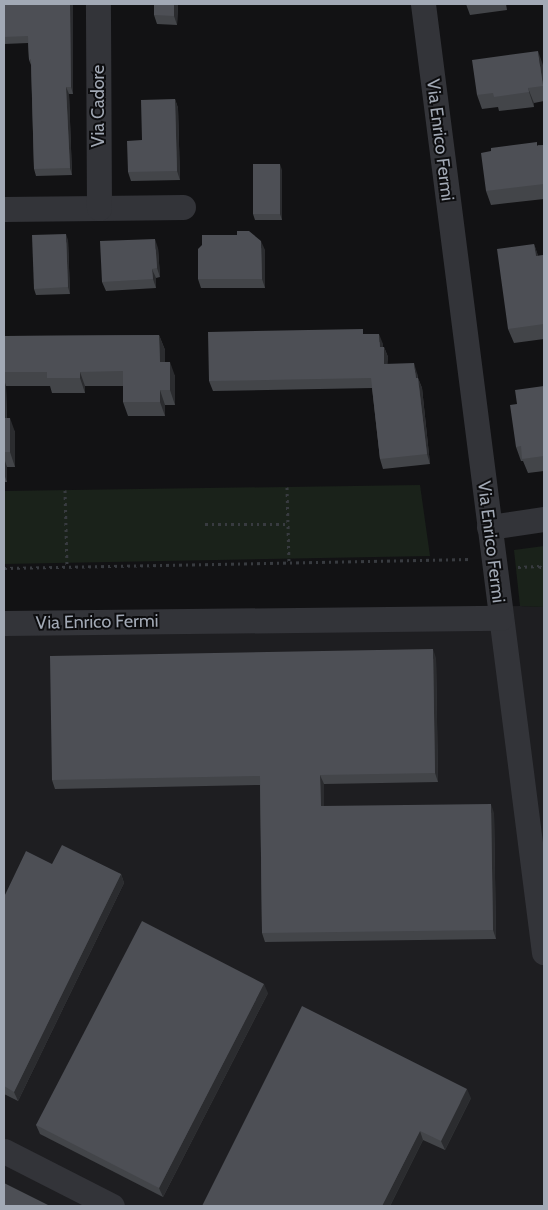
<!DOCTYPE html>
<html>
<head>
<meta charset="utf-8">
<style>
	body { margin:0 }
	#map { position:relative; width:548px; height:1210px; overflow:hidden; background:#121214; font-family:Cabin,sans-serif }
	div>[style] { position:absolute }
	.built>* { inset:0; background:#1e1e21 }
	.green>* { inset:0; background:#1a221a }
	.path>* { height:3px; margin-top:-1.5px; transform-origin:0; background:repeating-linear-gradient(90deg,#383b40 0 2.5px,transparent 0 6.5px) }
	.minor>* { height:25px; margin:-12.5px; padding:0 12.5px; transform-origin:12.5px; border-radius:12.5px; background:#333439 }
	.wall>* { inset:0; background:#434549 }
	.shaded-wall>* { inset:0; background:#2b2c2f }
	.building>* { inset:0; background:#4d4f55 }
	span { translate:-50% -50%; white-space:nowrap; text-align:center; line-height:1.15; -webkit-text-stroke:4px #0d0d0f; paint-order:stroke }
	.street-label { font-size:18px; color:#a2a9b5 }
	.frame { position:absolute; inset:0; border:5px solid #a2a9b5; pointer-events:none }
</style>
</head>
<body>
<div id="map">
	<div class="built">
		<div style="clip-path:polygon(520px 606px,544px 607px,544px 1206px,4px 1206px,4px 622px)"></div>
	</div>
	<div class="green">
		<div style="clip-path:polygon(420px 485px,430px 556px,4px 564px,4px 491px)"></div>
		<div style="clip-path:polygon(544px 546px,544px 607px,520px 606px,514px 550px)"></div>
	</div>
	<div class="path">
		<div style="left:287px;top:487px;width:76px;rotate:88.5deg"></div>
		<div style="left:65px;top:490px;width:77px;rotate:88.5deg"></div>
		<div style="left:205px;top:524px;width:83px"></div>
		<div style="left:518px;top:567px;width:21px;rotate:-3deg"></div>
		<div style="left:539px;top:566px;width:6px;rotate:31deg"></div>
		<div style="left:4px;top:568px;width:467px;rotate:-1.1deg"></div>
	</div>
	<div class="minor">
		<div style="left:423px;top:4px;width:956px;rotate:82.73deg"></div>
		<div style="left:99px;top:208px;width:84px;rotate:-0.7deg"></div>
		<div style="left:4px;top:209px;width:95px;rotate:-0.6deg"></div>
		<div style="left:99px;top:208px;width:204px;rotate:-90.3deg"></div>
		<div style="left:489px;top:527px;width:56px;rotate:-8.3deg"></div>
		<div style="left:4px;top:623px;width:497px;rotate:-0.6deg"></div>
		<div style="left:4px;top:1151px;width:121px;rotate:27deg"></div>
	</div>
	<div class="wall">
		<div style="clip-path:polygon(4px 4px,73px 4px,73px 94px,69px 94px,72px 175px,36px 176px,34px 169px,31px 65px,29px 60px,28px 43px,4px 44px)"></div>
		<div style="clip-path:polygon(154px 4px,181px 4px,181px 5px,178px 4px,177px 25px,157px 24px,154px 15px)"></div>
		<div style="clip-path:polygon(466px 4px,506px 4px,507px 10px,470px 15px)"></div>
		<div style="clip-path:polygon(543px 65px,544px 71px,544px 101px,534px 103px,534px 107px,499px 111px,498px 107px,482px 109px,477px 95px)"></div>
		<div style="clip-path:polygon(175px 99px,178px 108px,180px 180px,131px 181px,128px 172px,142px 140px)"></div>
		<div style="clip-path:polygon(538px 145px,544px 145px,544px 199px,491px 205px,486px 191px)"></div>
		<div style="clip-path:polygon(282px 170px,282px 220px,255px 220px,253px 214px)"></div>
		<div style="clip-path:polygon(237px 235px,265px 250px,265px 288px,201px 288px,198px 279px)"></div>
		<div style="clip-path:polygon(68px 240px,70px 294px,36px 295px,34px 289px)"></div>
		<div style="clip-path:polygon(534px 244px,538px 256px,544px 255px,544px 339px,514px 343px,508px 329px)"></div>
		<div style="clip-path:polygon(158px 248px,160px 277px,156px 278px,156px 288px,106px 291px,102px 282px)"></div>
		<div style="clip-path:polygon(365px 334px,383px 344px,383px 347px,384px 347px,388px 357px,387px 364px,417px 373px,418px 378px,422px 388px,430px 464px,383px 469px,380px 459px,372px 388px,213px 391px,209px 381px)"></div>
		<div style="clip-path:polygon(159px 335px,165px 350px,165px 362px,175px 376px,175px 405px,165px 405px,165px 416px,128px 416px,123px 402px,123px 386px,85px 386px,85px 393px,52px 393px,50px 386px,6px 386px,7px 418px,15px 432px,15px 467px,7px 467px,7px 482px,4px 482px,4px 336px)"></div>
		<div style="clip-path:polygon(544px 386px,544px 471px,528px 473px,523px 461px,521px 461px,516px 447px,517px 404px)"></div>
		<div style="clip-path:polygon(436px 658px,438px 782px,324px 784px,324px 806px,494px 813px,496px 939px,265px 942px,262px 933px,260px 785px,55px 789px,52px 780px)"></div>
		<div style="clip-path:polygon(52px 864px,121px 874px,124px 883px,18px 1101px,4px 1094px,4px 897px)"></div>
		<div style="clip-path:polygon(268px 993px,163px 1197px,40px 1134px,36px 1125px)"></div>
		<div style="clip-path:polygon(471px 1098px,445px 1150px,423px 1140px,390px 1206px,202px 1206px)"></div>
	</div>
	<div class="shaded-wall">
		<div style="clip-path:polygon(70px 4px,73px 4px,73px 94px,71px 87px)"></div>
		<div style="clip-path:polygon(174px 4px,178px 4px,177px 25px,174px 16px)"></div>
		<div style="clip-path:polygon(538px 51px,543px 65px,544px 90px,543px 86px)"></div>
		<div style="clip-path:polygon(66px 87px,69px 94px,72px 175px,70px 168px)"></div>
		<div style="clip-path:polygon(528px 88px,534px 103px,534px 107px,529px 92px)"></div>
		<div style="clip-path:polygon(175px 99px,178px 108px,180px 180px,177px 171px)"></div>
		<div style="clip-path:polygon(280px 164px,282px 170px,282px 220px,280px 214px)"></div>
		<div style="clip-path:polygon(66px 234px,68px 240px,70px 294px,68px 287px)"></div>
		<div style="clip-path:polygon(155px 239px,158px 248px,160px 277px,157px 268px)"></div>
		<div style="clip-path:polygon(261px 241px,265px 250px,265px 288px,262px 279px)"></div>
		<div style="clip-path:polygon(534px 244px,539px 258px,536px 256px)"></div>
		<div style="clip-path:polygon(152px 269px,156px 278px,156px 288px,153px 279px)"></div>
		<div style="clip-path:polygon(379px 334px,383px 344px,383px 357px,380px 347px)"></div>
		<div style="clip-path:polygon(159px 335px,165px 350px,165px 376px,160px 362px)"></div>
		<div style="clip-path:polygon(384px 347px,388px 357px,387px 374px,384px 364px)"></div>
		<div style="clip-path:polygon(170px 362px,175px 376px,175px 405px,170px 390px)"></div>
		<div style="clip-path:polygon(414px 363px,417px 373px,419px 389px,416px 378px)"></div>
		<div style="clip-path:polygon(80px 372px,85px 386px,85px 393px,80px 378px)"></div>
		<div style="clip-path:polygon(418px 378px,422px 388px,430px 464px,427px 454px)"></div>
		<div style="clip-path:polygon(4px 379px,6px 386px,7px 432px,4px 425px)"></div>
		<div style="clip-path:polygon(160px 390px,165px 405px,165px 416px,160px 402px)"></div>
		<div style="clip-path:polygon(10px 418px,15px 432px,15px 467px,10px 452px)"></div>
		<div style="clip-path:polygon(4px 458px,7px 467px,7px 482px,4px 474px)"></div>
		<div style="clip-path:polygon(433px 649px,436px 658px,438px 782px,435px 773px)"></div>
		<div style="clip-path:polygon(320px 775px,324px 784px,324px 815px,321px 806px)"></div>
		<div style="clip-path:polygon(491px 804px,494px 813px,496px 939px,493px 930px)"></div>
		<div style="clip-path:polygon(121px 874px,124px 883px,18px 1101px,14px 1092px)"></div>
		<div style="clip-path:polygon(264px 984px,268px 993px,163px 1197px,159px 1188px)"></div>
		<div style="clip-path:polygon(467px 1089px,471px 1098px,445px 1150px,441px 1141px)"></div>
		<div style="clip-path:polygon(420px 1131px,423px 1140px,390px 1206px,382px 1206px)"></div>
	</div>
	<div class="building">
		<div style="clip-path:polygon(4px 4px,70px 4px,71px 87px,66px 87px,70px 168px,34px 169px,31px 59px,29px 60px,28px 36px,4px 37px)"></div>
		<div style="clip-path:polygon(154px 4px,174px 4px,174px 16px,154px 15px)"></div>
		<div style="clip-path:polygon(538px 51px,543px 86px,528px 88px,529px 92px,494px 97px,493px 93px,477px 95px,472px 60px)"></div>
		<div style="clip-path:polygon(175px 99px,177px 171px,128px 172px,127px 141px,142px 140px,141px 100px)"></div>
		<div style="clip-path:polygon(537px 142px,537px 146px,544px 145px,544px 184px,486px 191px,481px 153px,491px 151px,491px 148px)"></div>
		<div style="clip-path:polygon(253px 164px,280px 164px,280px 214px,253px 214px)"></div>
		<div style="clip-path:polygon(237px 231px,249px 231px,261px 241px,262px 279px,198px 279px,198px 249px,202px 245px,202px 235px,237px 235px)"></div>
		<div style="clip-path:polygon(66px 234px,68px 287px,34px 289px,32px 235px)"></div>
		<div style="clip-path:polygon(155px 239px,157px 268px,152px 269px,153px 279px,102px 282px,100px 241px)"></div>
		<div style="clip-path:polygon(534px 244px,536px 256px,544px 255px,544px 324px,508px 329px,497px 249px)"></div>
		<div style="clip-path:polygon(363px 329px,363px 334px,379px 334px,380px 347px,384px 347px,384px 364px,414px 363px,416px 378px,418px 378px,427px 454px,380px 459px,371px 378px,209px 381px,208px 332px)"></div>
		<div style="clip-path:polygon(159px 335px,160px 362px,170px 362px,170px 390px,160px 390px,160px 402px,123px 402px,123px 371px,80px 372px,80px 378px,47px 378px,47px 372px,4px 372px,4px 336px)"></div>
		<div style="clip-path:polygon(544px 386px,544px 456px,522px 459px,521px 446px,516px 447px,510px 405px,517px 404px,515px 390px)"></div>
		<div style="clip-path:polygon(4px 418px,10px 418px,10px 452px,4px 452px)"></div>
		<div style="clip-path:polygon(433px 649px,435px 773px,320px 775px,321px 806px,491px 804px,493px 930px,262px 933px,260px 776px,52px 780px,50px 656px)"></div>
		<div style="clip-path:polygon(62px 845px,121px 874px,14px 1092px,4px 1086px,4px 897px,26px 851px,52px 864px)"></div>
		<div style="clip-path:polygon(142px 921px,264px 984px,159px 1188px,36px 1125px)"></div>
		<div style="clip-path:polygon(302px 1006px,467px 1089px,441px 1141px,420px 1131px,382px 1206px,202px 1206px)"></div>
		<div style="clip-path:polygon(4px 1183px,50px 1206px,4px 1206px)"></div>
	</div>
	<div class="street-label">
		<span style="left:98px;top:106px;rotate:-90deg">Via Cadore</span>
		<span style="left:440px;top:140px;rotate:83deg">Via Enrico Fermi</span>
		<span style="left:491px;top:542px;rotate:83deg">Via Enrico Fermi</span>
		<span style="left:97px;top:622px;rotate:-1deg">Via Enrico Fermi</span>
	</div>
	<div class="frame"></div>
</div>
</body>
</html>
